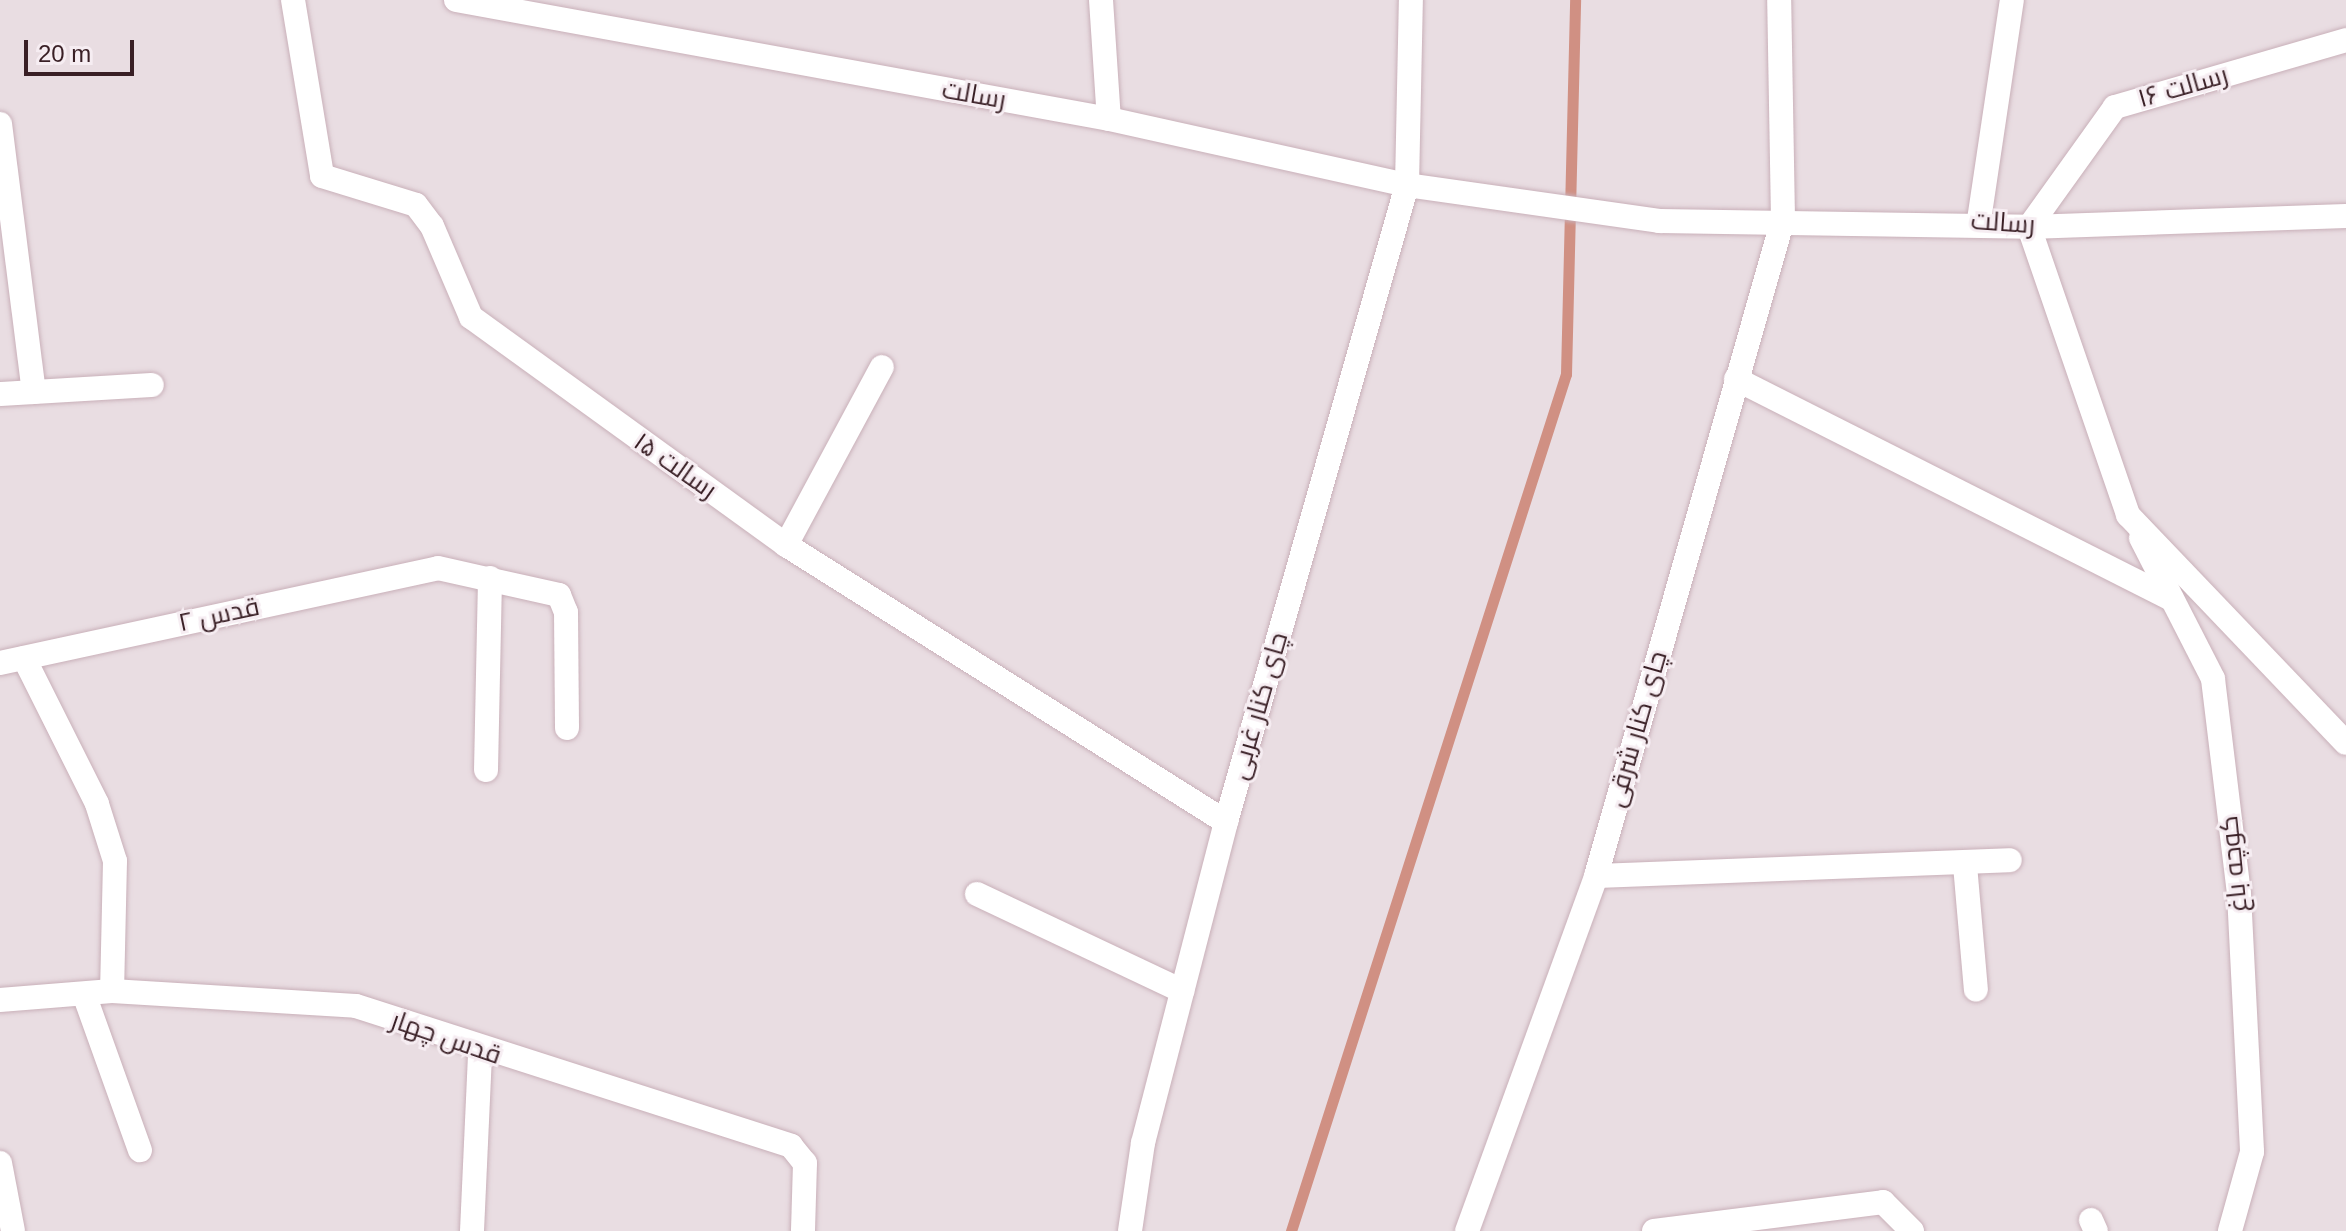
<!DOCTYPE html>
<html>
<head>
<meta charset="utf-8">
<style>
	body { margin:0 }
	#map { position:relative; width:2346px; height:1231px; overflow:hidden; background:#e9dde2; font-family:Helvetica,Cairo,sans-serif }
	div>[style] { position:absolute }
	.stream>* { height:11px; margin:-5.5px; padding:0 5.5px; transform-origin:5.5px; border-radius:5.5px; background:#d09083 }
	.roads { filter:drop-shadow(0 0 2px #c9b0b9) drop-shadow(0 0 2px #c9b0b9) }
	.street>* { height:24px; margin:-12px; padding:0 12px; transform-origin:12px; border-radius:12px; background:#fff }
	.secondary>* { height:24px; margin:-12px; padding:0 12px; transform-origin:12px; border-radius:12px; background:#fff }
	span { translate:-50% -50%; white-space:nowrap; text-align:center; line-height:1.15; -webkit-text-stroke:6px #f6edf2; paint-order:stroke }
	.street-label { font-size:26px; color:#391f25 }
	.scale { position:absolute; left:24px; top:40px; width:110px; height:36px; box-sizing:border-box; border:4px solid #391f25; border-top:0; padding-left:10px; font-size:24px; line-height:28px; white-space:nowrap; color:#391f25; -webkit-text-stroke:6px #f6edf2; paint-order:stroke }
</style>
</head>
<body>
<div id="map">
	<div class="stream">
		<div style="left:1291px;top:1231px;width:900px;rotate:-72.21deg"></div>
		<div style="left:1566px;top:374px;width:374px;rotate:-88.6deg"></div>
	</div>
	<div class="roads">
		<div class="street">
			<div style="left:293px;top:0;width:178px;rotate:80.6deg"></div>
			<div style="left:322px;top:176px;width:98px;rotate:17.1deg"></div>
			<div style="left:416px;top:205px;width:26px;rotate:53deg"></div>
			<div style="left:432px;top:226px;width:99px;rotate:66.8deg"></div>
			<div style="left:471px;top:317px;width:389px;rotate:35.9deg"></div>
			<div style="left:786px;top:545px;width:520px;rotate:32.19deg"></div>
			<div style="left:1101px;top:0;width:119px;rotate:86.2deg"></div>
			<div style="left:2346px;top:40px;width:241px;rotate:163.8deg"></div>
			<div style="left:2115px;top:107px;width:148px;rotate:125.6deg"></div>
			<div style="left:2029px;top:227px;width:305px;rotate:71deg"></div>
			<div style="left:2128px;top:515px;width:315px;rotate:46.3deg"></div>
			<div style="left:0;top:124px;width:270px;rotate:82.8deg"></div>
			<div style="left:1979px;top:220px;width:222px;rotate:-81.5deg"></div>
			<div style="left:1736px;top:379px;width:488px;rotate:26.8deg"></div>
			<div style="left:0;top:394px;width:152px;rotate:-3.4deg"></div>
			<div style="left:2141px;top:538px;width:158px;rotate:62.9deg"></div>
			<div style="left:2213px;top:679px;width:217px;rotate:83.1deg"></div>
			<div style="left:2239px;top:894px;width:258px;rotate:87.1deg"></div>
			<div style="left:2252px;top:1152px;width:82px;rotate:105.6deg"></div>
			<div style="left:786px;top:545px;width:202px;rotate:-61.7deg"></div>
			<div style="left:24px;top:658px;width:163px;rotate:63.4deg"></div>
			<div style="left:97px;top:804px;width:60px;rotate:72.5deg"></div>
			<div style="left:115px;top:861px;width:130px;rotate:91.3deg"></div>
			<div style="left:0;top:663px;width:448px;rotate:-12.2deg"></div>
			<div style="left:438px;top:568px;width:124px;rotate:12.6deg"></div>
			<div style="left:559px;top:595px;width:18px;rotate:68deg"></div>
			<div style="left:566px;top:612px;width:116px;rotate:89.5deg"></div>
			<div style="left:486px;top:770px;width:192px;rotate:-88.8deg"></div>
			<div style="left:1965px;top:865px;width:125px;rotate:85deg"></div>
			<div style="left:1596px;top:876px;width:414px;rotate:-2.2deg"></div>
			<div style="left:977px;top:894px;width:227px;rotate:25.3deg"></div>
			<div style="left:84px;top:994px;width:166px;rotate:70.3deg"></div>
			<div style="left:0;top:1000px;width:112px;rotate:-4.6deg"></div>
			<div style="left:112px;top:991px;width:244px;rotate:3.5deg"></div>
			<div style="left:356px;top:1006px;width:457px;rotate:17.8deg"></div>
			<div style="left:791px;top:1146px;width:22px;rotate:51deg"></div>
			<div style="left:805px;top:1163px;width:68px;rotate:91.7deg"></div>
			<div style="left:2091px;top:1220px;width:12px;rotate:66deg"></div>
			<div style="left:472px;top:1231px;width:179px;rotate:-87.4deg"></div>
			<div style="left:1654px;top:1231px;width:231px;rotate:-7.2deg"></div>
			<div style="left:1883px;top:1202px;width:41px;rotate:45deg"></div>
		</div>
		<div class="secondary">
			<div style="left:456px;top:0;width:664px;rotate:10.33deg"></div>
			<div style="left:1109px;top:119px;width:305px;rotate:12.5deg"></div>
			<div style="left:1407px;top:185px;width:255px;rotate:8.1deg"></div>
			<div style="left:1659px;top:221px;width:370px;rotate:0.9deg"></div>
			<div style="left:2029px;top:227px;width:317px;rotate:-2deg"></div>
			<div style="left:0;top:1163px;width:69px;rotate:79.2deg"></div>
			<div style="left:1130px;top:1231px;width:89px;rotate:-81.6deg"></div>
			<div style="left:1143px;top:1143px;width:332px;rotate:-75.5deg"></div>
			<div style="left:1226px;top:822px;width:662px;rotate:-74.14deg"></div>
			<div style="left:1407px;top:185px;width:185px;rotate:-88.8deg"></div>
			<div style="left:1467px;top:1231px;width:378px;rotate:-70deg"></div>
			<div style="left:1596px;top:876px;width:683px;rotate:-74.11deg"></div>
			<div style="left:1783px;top:219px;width:219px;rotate:-91deg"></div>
		</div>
	</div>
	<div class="street-label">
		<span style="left:2183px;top:87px;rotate:-16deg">رسالت ۱۶</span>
		<span style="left:974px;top:95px;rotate:10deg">رسالت</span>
		<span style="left:2003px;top:223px;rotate:4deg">رسالت</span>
		<span style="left:675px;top:466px;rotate:35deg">رسالت ۱۵</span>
		<span style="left:219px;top:615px;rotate:-12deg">قدس ۲</span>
		<span style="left:1259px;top:706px;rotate:-74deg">چای کنار غربی</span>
		<span style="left:1637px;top:729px;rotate:-74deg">چای کنار شرقی</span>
		<span style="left:2234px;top:864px;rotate:-96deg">کوچه باغ</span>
		<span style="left:446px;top:1038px;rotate:19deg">قدس چهار</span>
	</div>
	<div class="scale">20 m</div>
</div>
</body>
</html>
